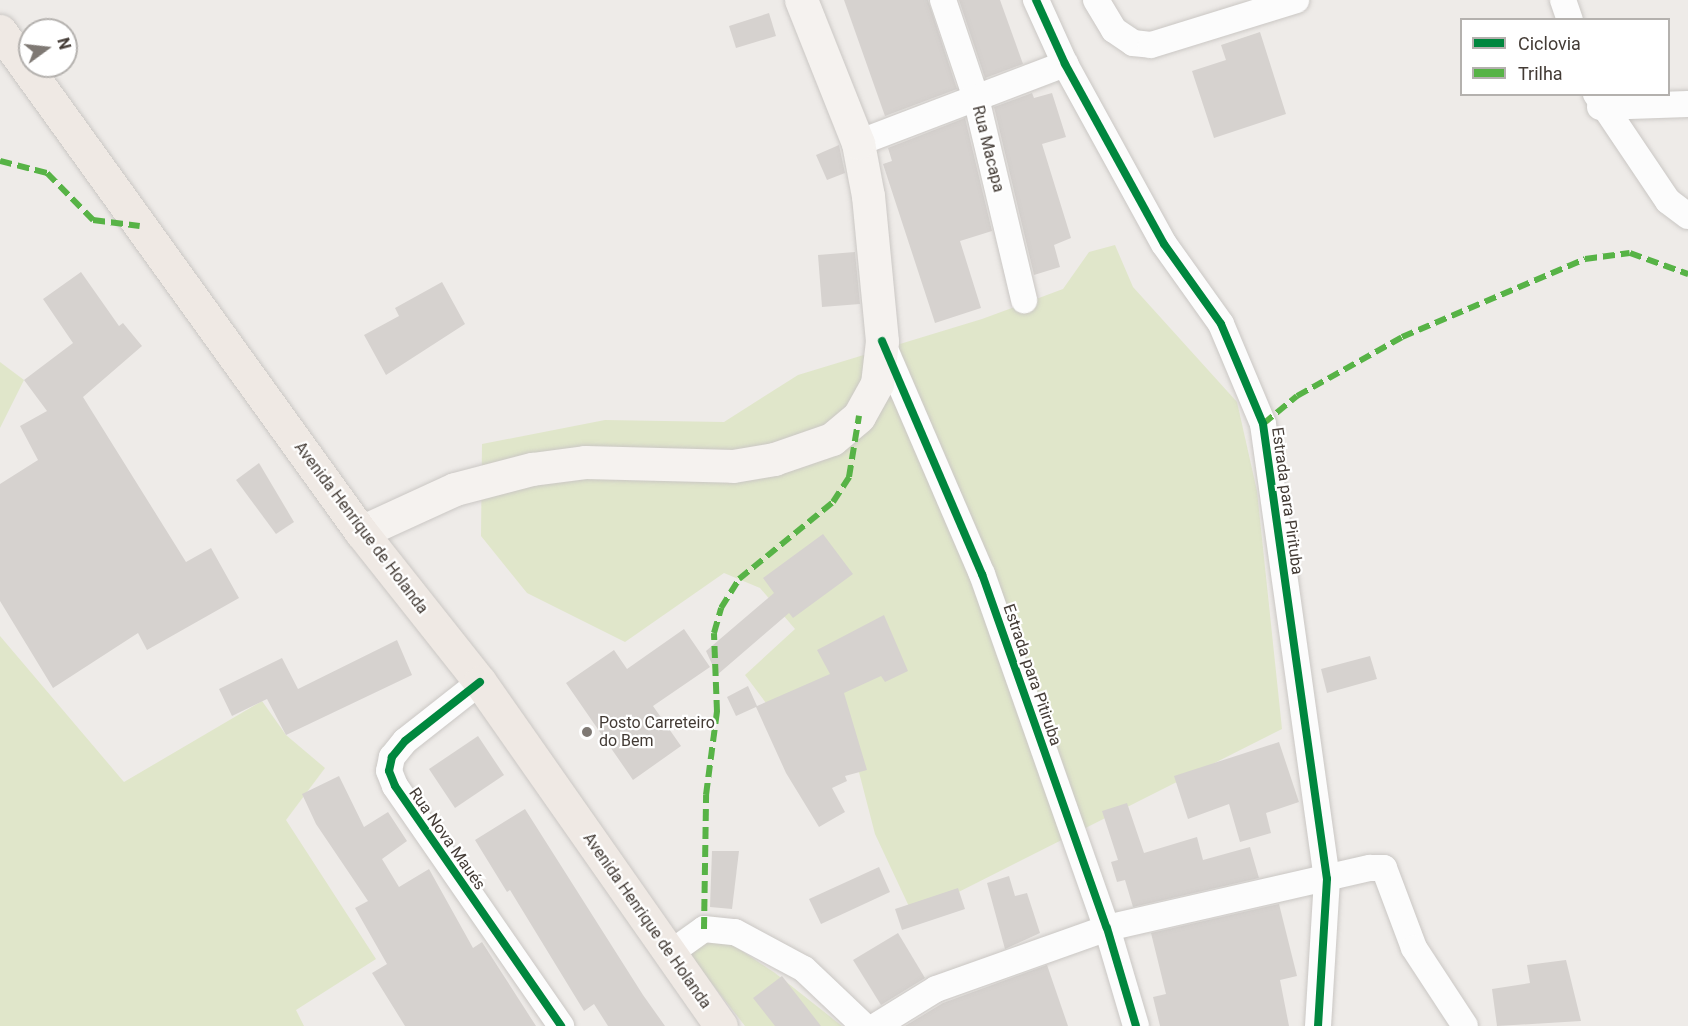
<!DOCTYPE html>
<html>
<head>
<meta charset="utf-8">
<style>
	body { margin:0 }
	#map { position:relative; width:1688px; height:1026px; overflow:hidden; background:#eeebe8; font-family:Roboto,sans-serif }
	div>[style] { position:absolute }
	.green>* { inset:0; background:#e0e6ca }
	.building>* { inset:0; background:#d6d2cf }
	.roads { filter:drop-shadow(0 0 2px #cac7c4) drop-shadow(0 0 2px #cac7c4) }
	.minor>* { height:26px; margin:-13px; padding:0 13px; transform-origin:13px; border-radius:13px; background:#fcfcfc }
	.secondary>* { height:33px; margin:-16.5px; padding:0 16.5px; transform-origin:16.5px; border-radius:16.5px; background:#f5f2ef }
	.primary>* { height:33px; margin:-16.5px; padding:0 16.5px; transform-origin:16.5px; border-radius:16.5px; background:#efe9e4 }
	.quiet>* { height:6px; margin-top:-3px; transform-origin:0; background:repeating-linear-gradient(90deg,#57b346 0 12px,transparent 0 18px) }
	.cycleway>* { height:8px; margin:-4px; padding:0 4px; transform-origin:4px; border-radius:4px; background:#00873e }
	.dots>* { width:16px; height:16px; translate:-50% -50%; box-sizing:border-box; border:3px solid #fff; border-radius:50% }
	span { translate:-50% -50%; white-space:nowrap; text-align:center; line-height:1.15; -webkit-text-stroke:4.5px #fff; paint-order:stroke }
	.street-label { font-size:16px; color:#433b35 }
	.poi-label { font-size:16px; color:#433b35 }
	.left { translate:0 -50%; text-align:left }
	.legend { position:absolute; left:1460px; top:18px; width:210px; height:78px; box-sizing:border-box; background:#fff; border:2px solid #b4b1ae; margin:0; padding:8px 10px; list-style:none; font-size:18px; color:#433b35 }
	.legend li { display:flex; align-items:center; gap:12px; height:30px }
	.legend b { width:30px; border:2px solid #b4b1ae }
	.north { position:absolute; left:18px; top:18px; width:60px; height:60px; box-sizing:border-box; background:#fff; border:2px solid #b4b1ae; border-radius:50%; rotate:75deg; font-size:16px; font-weight:700; line-height:24px; text-align:center; color:#433b35 }
	.north::after { content:''; display:block; margin:auto; width:21px; height:27px; background:#7f7974; clip-path:polygon(50% 0,100% 100%,50% 72%,0 100%) }
</style>
</head>
<body>
<div id="map">
	<div class="green">
		<div style="clip-path:polygon(1115px 245px,1133px 287px,1237px 402px,1257px 491px,1282px 729px,913px 915px,875px 834px,838px 691px,775px 715px,745px 675px,795px 629px,760px 588px,724px 573px,625px 642px,527px 593px,481px 536px,482px 444px,605px 420px,724px 422px,798px 375px,982px 319px,1063px 289px,1089px 252px)"></div>
		<div style="clip-path:polygon(0 362px,24px 380px,0 428px)"></div>
		<div style="clip-path:polygon(0 636px,124px 782px,262px 701px,286px 735px,325px 768px,286px 820px,376px 959px,296px 1010px,304px 1026px,0 1026px)"></div>
		<div style="clip-path:polygon(712px 931px,775px 973px,842px 1026px,745px 1026px,688px 953px)"></div>
	</div>
	<div class="building">
		<div style="clip-path:polygon(844px 0,928px 0,957px 89px,885px 116px)"></div>
		<div style="clip-path:polygon(959px 0,1000px 0,1023px 64px,985px 78px)"></div>
		<div style="clip-path:polygon(769px 13px,776px 36px,736px 48px,729px 26px)"></div>
		<div style="clip-path:polygon(1260px 32px,1286px 114px,1214px 138px,1192px 71px,1226px 60px,1221px 45px)"></div>
		<div style="clip-path:polygon(1032px 93px,1034px 98px,1052px 93px,1066px 137px,1042px 144px,1071px 238px,1054px 245px,1060px 267px,1034px 275px,994px 107px)"></div>
		<div style="clip-path:polygon(965px 118px,992px 231px,960px 241px,981px 308px,935px 323px,883px 164px,892px 161px,888px 148px)"></div>
		<div style="clip-path:polygon(839px 145px,845px 173px,827px 180px,816px 155px)"></div>
		<div style="clip-path:polygon(855px 252px,860px 304px,822px 307px,818px 255px)"></div>
		<div style="clip-path:polygon(81px 272px,119px 326px,123px 323px,142px 346px,83px 397px,186px 562px,211px 548px,239px 598px,147px 650px,138px 633px,53px 688px,0 601px,0 484px,38px 460px,20px 426px,47px 411px,24px 380px,73px 343px,43px 299px)"></div>
		<div style="clip-path:polygon(442px 282px,465px 324px,386px 375px,364px 335px,399px 316px,395px 308px)"></div>
		<div style="clip-path:polygon(259px 463px,294px 522px,276px 534px,236px 480px)"></div>
		<div style="clip-path:polygon(823px 534px,853px 574px,793px 618px,789px 613px,717px 675px,706px 651px,774px 593px,763px 578px)"></div>
		<div style="clip-path:polygon(884px 615px,908px 671px,885px 682px,881px 676px,844px 693px,867px 770px,845px 776px,847px 781px,832px 788px,845px 812px,819px 827px,786px 773px,756px 707px,736px 716px,727px 697px,748px 686px,757px 706px,830px 674px,817px 650px)"></div>
		<div style="clip-path:polygon(684px 629px,710px 667px,653px 706px,681px 746px,633px 780px,566px 683px,614px 650px,627px 669px)"></div>
		<div style="clip-path:polygon(397px 640px,412px 675px,286px 735px,267px 699px,232px 716px,219px 689px,282px 658px,298px 689px)"></div>
		<div style="clip-path:polygon(1370px 656px,1377px 679px,1327px 693px,1321px 669px)"></div>
		<div style="clip-path:polygon(478px 736px,504px 775px,455px 808px,429px 769px)"></div>
		<div style="clip-path:polygon(1279px 742px,1299px 802px,1266px 813px,1271px 833px,1240px 842px,1229px 804px,1188px 819px,1174px 776px)"></div>
		<div style="clip-path:polygon(339px 776px,364px 827px,388px 812px,407px 841px,382px 859px,399px 887px,429px 869px,473px 948px,482px 942px,536px 1026px,405px 1026px,372px 973px,387px 964px,355px 908px,368px 901px,316px 824px,302px 794px)"></div>
		<div style="clip-path:polygon(1127px 803px,1144px 853px,1197px 837px,1203px 860px,1250px 847px,1259px 878px,1133px 907px,1125px 880px,1117px 882px,1111px 862px,1118px 860px,1102px 811px)"></div>
		<div style="clip-path:polygon(525px 809px,643px 995px,665px 1026px,608px 1026px,594px 1004px,584px 1011px,510px 890px,507px 892px,475px 840px)"></div>
		<div style="clip-path:polygon(712px 851px,739px 851px,732px 909px,710px 907px)"></div>
		<div style="clip-path:polygon(879px 867px,890px 892px,821px 924px,809px 899px)"></div>
		<div style="clip-path:polygon(1009px 876px,1015px 896px,1027px 893px,1040px 933px,1005px 949px,987px 883px)"></div>
		<div style="clip-path:polygon(958px 888px,965px 909px,902px 930px,895px 909px)"></div>
		<div style="clip-path:polygon(1279px 904px,1297px 976px,1280px 980px,1289px 1026px,1160px 1026px,1153px 997px,1166px 994px,1151px 933px)"></div>
		<div style="clip-path:polygon(898px 933px,925px 978px,881px 1005px,853px 960px)"></div>
		<div style="clip-path:polygon(1566px 960px,1581px 1021px,1497px 1026px,1492px 989px,1530px 983px,1527px 965px)"></div>
		<div style="clip-path:polygon(1047px 965px,1068px 1026px,905px 1026px,943px 1003px)"></div>
		<div style="clip-path:polygon(782px 976px,821px 1026px,775px 1026px,753px 998px)"></div>
	</div>
	<div class="roads">
		<div class="minor">
			<div style="left:943px;top:0;width:103px;rotate:71.4deg"></div>
			<div style="left:976px;top:98px;width:208px;rotate:76.6deg"></div>
			<div style="left:1036px;top:0;width:70px;rotate:65.6deg"></div>
			<div style="left:1065px;top:64px;width:205px;rotate:61.2deg"></div>
			<div style="left:1164px;top:244px;width:98px;rotate:54.5deg"></div>
			<div style="left:1221px;top:324px;width:108px;rotate:67.2deg"></div>
			<div style="left:1263px;top:424px;width:459px;rotate:82deg"></div>
			<div style="left:1327px;top:879px;width:147px;rotate:93.5deg"></div>
			<div style="left:1096px;top:0;width:35px;rotate:59deg"></div>
			<div style="left:1114px;top:30px;width:23px;rotate:34deg"></div>
			<div style="left:1133px;top:43px;width:18px;rotate:6deg"></div>
			<div style="left:1151px;top:45px;width:152px;rotate:-17.2deg"></div>
			<div style="left:1563px;top:0;width:21px;rotate:71deg"></div>
			<div style="left:1596px;top:94px;width:129px;rotate:56.1deg"></div>
			<div style="left:1668px;top:201px;width:25px;rotate:37deg"></div>
			<div style="left:1600px;top:107px;width:88px;rotate:-2deg"></div>
			<div style="left:858px;top:143px;width:222px;rotate:-20.9deg"></div>
			<div style="left:882px;top:342px;width:253px;rotate:66.7deg"></div>
			<div style="left:982px;top:574px;width:375px;rotate:70.6deg"></div>
			<div style="left:1107px;top:928px;width:102px;rotate:73.5deg"></div>
			<div style="left:480px;top:682px;width:95px;rotate:141.8deg"></div>
			<div style="left:405px;top:741px;width:21px;rotate:129deg"></div>
			<div style="left:392px;top:757px;width:14px;rotate:102deg"></div>
			<div style="left:389px;top:771px;width:16px;rotate:68deg"></div>
			<div style="left:395px;top:786px;width:292px;rotate:55.3deg"></div>
			<div style="left:669px;top:954px;width:43px;rotate:-35.5deg"></div>
			<div style="left:704px;top:929px;width:31px;rotate:6deg"></div>
			<div style="left:735px;top:932px;width:78px;rotate:28.2deg"></div>
			<div style="left:804px;top:969px;width:83px;rotate:43.5deg"></div>
			<div style="left:876px;top:1026px;width:70px;rotate:-31.7deg"></div>
			<div style="left:936px;top:989px;width:182px;rotate:-19.6deg"></div>
			<div style="left:1107px;top:928px;width:270px;rotate:-12.9deg"></div>
			<div style="left:1370px;top:868px;width:14px"></div>
			<div style="left:1384px;top:868px;width:85px;rotate:69.4deg"></div>
			<div style="left:1414px;top:948px;width:93px;rotate:56.8deg"></div>
		</div>
		<div class="secondary">
			<div style="left:361px;top:532px;width:103px;rotate:-24.6deg"></div>
			<div style="left:455px;top:489px;width:80px;rotate:-14.6deg"></div>
			<div style="left:532px;top:469px;width:53px;rotate:-7.5deg"></div>
			<div style="left:585px;top:462px;width:148px;rotate:1.5deg"></div>
			<div style="left:733px;top:466px;width:42px;rotate:-9.7deg"></div>
			<div style="left:774px;top:459px;width:61px;rotate:-19deg"></div>
			<div style="left:832px;top:439px;width:35px;rotate:-40deg"></div>
			<div style="left:859px;top:416px;width:37px;rotate:-61deg"></div>
			<div style="left:877px;top:384px;width:43px;rotate:-83.4deg"></div>
			<div style="left:882px;top:341px;width:146px;rotate:-95.5deg"></div>
			<div style="left:868px;top:196px;width:54px;rotate:-100.7deg"></div>
			<div style="left:858px;top:143px;width:154px;rotate:-111.7deg"></div>
		</div>
		<div class="primary">
			<div style="left:0;top:31px;width:618px;rotate:54.23deg"></div>
			<div style="left:361px;top:532px;width:191px;rotate:51.6deg"></div>
			<div style="left:480px;top:682px;width:420px;rotate:55deg"></div>
		</div>
	</div>
	<div class="quiet">
		<div style="left:0;top:161px;width:49px;rotate:14.3deg"></div>
		<div style="left:47px;top:173px;width:66px;rotate:45.6deg"></div>
		<div style="left:93px;top:220px;width:47px;rotate:7.3deg"></div>
		<div style="left:1263px;top:424px;width:44px;rotate:-39.5deg"></div>
		<div style="left:1297px;top:396px;width:120px;rotate:-29.3deg"></div>
		<div style="left:1402px;top:337px;width:199px;rotate:-23.1deg"></div>
		<div style="left:1585px;top:259px;width:45px;rotate:-7.6deg"></div>
		<div style="left:1630px;top:253px;width:62px;rotate:19.9deg"></div>
		<div style="left:704px;top:929px;width:134px;rotate:-89.1deg"></div>
		<div style="left:706px;top:795px;width:84px;rotate:-82.5deg"></div>
		<div style="left:717px;top:712px;width:79px;rotate:-92.2deg"></div>
		<div style="left:714px;top:633px;width:26px;rotate:-74deg"></div>
		<div style="left:721px;top:608px;width:34px;rotate:-58deg"></div>
		<div style="left:739px;top:579px;width:122px;rotate:-39.3deg"></div>
		<div style="left:833px;top:502px;width:30px;rotate:-57deg"></div>
		<div style="left:849px;top:477px;width:62px;rotate:-80.7deg"></div>
	</div>
	<div class="cycleway">
		<div style="left:1036px;top:0;width:70px;rotate:65.6deg"></div>
		<div style="left:1065px;top:64px;width:205px;rotate:61.2deg"></div>
		<div style="left:1164px;top:244px;width:98px;rotate:54.5deg"></div>
		<div style="left:1221px;top:324px;width:108px;rotate:67.2deg"></div>
		<div style="left:1263px;top:424px;width:459px;rotate:82deg"></div>
		<div style="left:1327px;top:879px;width:147px;rotate:93.5deg"></div>
		<div style="left:882px;top:341px;width:254px;rotate:66.8deg"></div>
		<div style="left:982px;top:574px;width:375px;rotate:70.6deg"></div>
		<div style="left:1107px;top:928px;width:102px;rotate:73.5deg"></div>
		<div style="left:480px;top:682px;width:95px;rotate:141.8deg"></div>
		<div style="left:405px;top:741px;width:21px;rotate:129deg"></div>
		<div style="left:392px;top:757px;width:14px;rotate:102deg"></div>
		<div style="left:389px;top:771px;width:16px;rotate:68deg"></div>
		<div style="left:395px;top:786px;width:292px;rotate:55.3deg"></div>
	</div>
	<div class="dots">
		<div style="left:587px;top:732px;background:#7f7974"></div>
	</div>
	<div class="street-label">
		<span style="left:988px;top:149px;rotate:76deg">Rua Macapa</span>
		<span style="left:1287px;top:501px;rotate:82deg">Estrada para Pirituba</span>
		<span style="left:361px;top:528px;rotate:53deg">Avenida Henrique de Holanda</span>
		<span style="left:1032px;top:675px;rotate:71deg">Estrada para Pitiruba</span>
		<span style="left:447px;top:839px;rotate:55deg">Rua Nova Maués</span>
		<span style="left:647px;top:921px;rotate:55deg">Avenida Henrique de Holanda</span>
	</div>
	<div class="poi-label">
		<span class="left" style="left:599px;top:732px">Posto Carreteiro<br>do Bem</span>
	</div>
	<ul class="legend">
	<li><b style="height:8px;background:#00873e"></b>Ciclovia</li>
	<li><b style="height:8px;background:#57b346"></b>Trilha</li>
	</ul>
	<div class="north">N</div>
</div>
</body>
</html>
